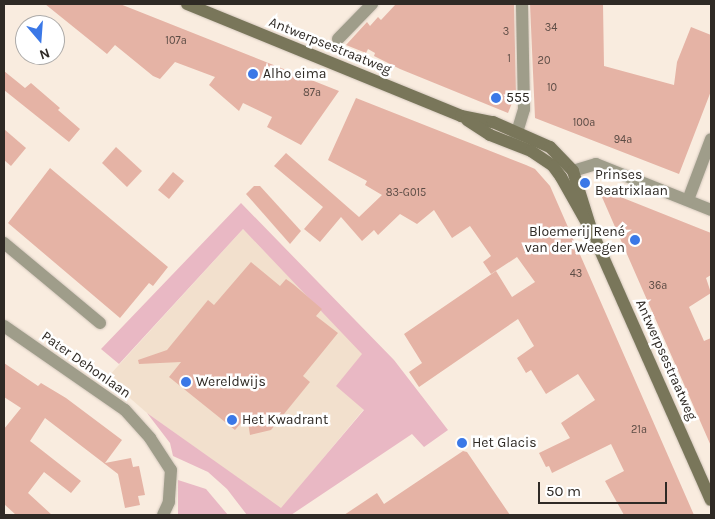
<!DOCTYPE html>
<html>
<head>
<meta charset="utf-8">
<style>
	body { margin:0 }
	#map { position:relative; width:715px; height:519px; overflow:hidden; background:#f9ecdf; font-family:Karla,sans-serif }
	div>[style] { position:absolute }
	.built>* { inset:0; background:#f2e0cd }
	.green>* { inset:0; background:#e9b8c4 }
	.building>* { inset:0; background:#e5b3a5 }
	.roads { filter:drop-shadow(0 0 1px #d5c9be) drop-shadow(0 0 1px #d5c9be) }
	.street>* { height:12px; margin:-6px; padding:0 6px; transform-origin:6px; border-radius:6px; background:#9f9d8a }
	.secondary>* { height:12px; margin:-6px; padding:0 6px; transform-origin:6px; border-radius:6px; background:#79765a }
	.dots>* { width:14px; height:14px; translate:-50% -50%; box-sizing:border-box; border:2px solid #fff; border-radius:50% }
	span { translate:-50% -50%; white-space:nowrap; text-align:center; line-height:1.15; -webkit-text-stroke:5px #fff; paint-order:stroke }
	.number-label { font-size:11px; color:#5c4c45 }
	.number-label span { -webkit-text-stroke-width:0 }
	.street-label { font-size:14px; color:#2f2a25 }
	.poi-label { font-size:14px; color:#2f2a25 }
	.left { translate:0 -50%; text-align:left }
	.right { translate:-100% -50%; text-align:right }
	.frame { position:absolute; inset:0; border:5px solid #2f2a25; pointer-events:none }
	.north { position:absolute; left:15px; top:15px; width:50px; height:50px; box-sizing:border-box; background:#fff; border:1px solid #acaaa8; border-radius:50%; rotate:162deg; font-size:14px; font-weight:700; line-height:20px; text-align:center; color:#2f2a25 }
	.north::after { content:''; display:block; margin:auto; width:18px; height:22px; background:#3b78e7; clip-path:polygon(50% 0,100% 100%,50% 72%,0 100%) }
	.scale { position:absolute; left:538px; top:482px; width:129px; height:22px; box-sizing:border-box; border:2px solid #2f2a25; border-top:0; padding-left:6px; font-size:15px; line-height:18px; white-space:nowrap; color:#2f2a25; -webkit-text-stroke:4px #fff; paint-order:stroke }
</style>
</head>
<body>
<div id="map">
	<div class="built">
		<div style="clip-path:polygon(243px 229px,363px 354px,364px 409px,281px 509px,147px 413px,107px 378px)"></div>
	</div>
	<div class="green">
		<div style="clip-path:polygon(241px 203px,394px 360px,448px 430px,424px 447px,412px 434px,291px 515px,247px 515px,227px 489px,208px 472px,173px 456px,170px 443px,147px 413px,281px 508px,364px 410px,336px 386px,362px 354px,243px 229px,119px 364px,101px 349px)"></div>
		<div style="clip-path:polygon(178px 480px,206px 489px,228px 515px,178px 515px)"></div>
	</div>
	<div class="building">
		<div style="clip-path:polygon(45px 4px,120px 4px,339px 91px,301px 145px,267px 127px,272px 117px,243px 103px,239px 111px,209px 85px,215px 77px,175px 62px,160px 79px,153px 76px,115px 45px,107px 54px)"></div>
		<div style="clip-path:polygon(396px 4px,514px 4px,516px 93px,508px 113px,400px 69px,374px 56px,375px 53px,368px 49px,366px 53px,346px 45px,367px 22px,370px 26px,378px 17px,381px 20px)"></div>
		<div style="clip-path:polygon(530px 4px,603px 4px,604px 66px,674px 85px,677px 62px,691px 27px,711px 35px,711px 91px,679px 174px,535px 118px)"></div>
		<div style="clip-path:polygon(4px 71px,25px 88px,31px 83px,60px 108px,58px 110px,80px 129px,69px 142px,4px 90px)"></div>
		<div style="clip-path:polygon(356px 98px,526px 165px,535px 169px,550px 186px,694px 515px,624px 515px,605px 481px,624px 471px,611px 444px,552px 473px,549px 466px,546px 467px,539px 453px,570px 438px,561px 423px,595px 400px,578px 374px,546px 394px,531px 370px,526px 373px,517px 358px,534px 346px,518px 319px,419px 387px,409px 372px,422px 363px,404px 334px,496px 271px,512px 297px,535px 282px,517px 257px,491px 274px,483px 262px,491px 256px,470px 226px,452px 238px,434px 210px,417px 224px,400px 214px,378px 235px,374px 230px,362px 241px,341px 217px,320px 242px,304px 229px,323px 207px,274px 166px,286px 153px,359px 217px,382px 195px,365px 185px,367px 181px,328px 160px)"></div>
		<div style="clip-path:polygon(4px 129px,26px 148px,11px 166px,4px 160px)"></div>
		<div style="clip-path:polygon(116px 147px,142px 171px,127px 187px,102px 163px)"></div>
		<div style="clip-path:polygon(50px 168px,168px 267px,153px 286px,149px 283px,120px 318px,8px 223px)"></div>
		<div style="clip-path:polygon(173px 172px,184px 181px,169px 199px,158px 190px)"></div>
		<div style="clip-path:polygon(254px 186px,260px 186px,301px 231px,290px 244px,246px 194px)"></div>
		<div style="clip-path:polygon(598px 188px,711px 233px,711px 275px,706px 278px,711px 293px,689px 307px,704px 341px,711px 338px,711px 446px)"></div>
		<div style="clip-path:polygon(251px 262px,280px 286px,286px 279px,293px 284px,322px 309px,316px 316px,338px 333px,303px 376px,310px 382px,271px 430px,250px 435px,247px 416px,235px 430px,169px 377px,181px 362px,139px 364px,138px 360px,167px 350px,208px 300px,214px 305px)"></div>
		<div style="clip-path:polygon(4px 363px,38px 386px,41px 383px,66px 398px,122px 440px,105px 463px,131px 458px,133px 467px,139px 466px,145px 495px,138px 496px,140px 505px,125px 508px,118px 474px,45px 418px,30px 441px,81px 481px,71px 493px,44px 472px,28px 493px,52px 515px,16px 515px,4px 504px,4px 429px,21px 408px,4px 397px)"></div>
		<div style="clip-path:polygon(463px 451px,467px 452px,510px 515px,344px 515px,377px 493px,384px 504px)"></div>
	</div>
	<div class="roads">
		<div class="street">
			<div style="left:338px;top:39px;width:49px;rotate:-45.8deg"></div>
			<div style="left:514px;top:142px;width:34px;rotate:-73deg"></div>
			<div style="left:524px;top:109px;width:105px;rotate:-91.1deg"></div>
			<div style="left:573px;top:171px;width:24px;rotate:-17deg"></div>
			<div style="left:596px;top:164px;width:124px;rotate:21.8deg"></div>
			<div style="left:688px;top:200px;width:65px;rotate:-69.3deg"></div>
			<div style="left:4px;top:243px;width:125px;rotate:39.8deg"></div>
			<div style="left:4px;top:326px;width:147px;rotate:34.8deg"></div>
			<div style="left:125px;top:410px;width:38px;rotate:48deg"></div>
			<div style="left:150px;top:438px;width:38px;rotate:57deg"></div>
			<div style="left:171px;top:470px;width:32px;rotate:94deg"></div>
			<div style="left:169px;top:502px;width:14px;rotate:115deg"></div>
		</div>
		<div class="secondary">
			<div style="left:187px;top:4px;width:296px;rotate:22.2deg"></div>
			<div style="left:461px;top:116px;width:33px;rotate:11deg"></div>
			<div style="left:493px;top:122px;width:62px;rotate:23.7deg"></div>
			<div style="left:550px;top:147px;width:33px;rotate:46deg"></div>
			<div style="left:573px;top:171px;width:64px;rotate:72.7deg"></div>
			<div style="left:467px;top:120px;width:27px;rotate:33deg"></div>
			<div style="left:490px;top:135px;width:44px;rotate:21.3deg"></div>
			<div style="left:531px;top:151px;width:27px;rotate:34deg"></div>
			<div style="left:553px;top:166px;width:14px;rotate:54deg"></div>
			<div style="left:561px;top:177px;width:63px;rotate:60.6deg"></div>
			<div style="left:592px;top:232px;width:293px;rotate:66.1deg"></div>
		</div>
	</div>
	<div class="dots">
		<div style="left:253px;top:74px;background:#3b78e7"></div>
		<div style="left:496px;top:98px;background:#3b78e7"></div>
		<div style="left:585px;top:183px;background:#3b78e7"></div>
		<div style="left:635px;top:240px;background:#3b78e7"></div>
		<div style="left:186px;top:382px;background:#3b78e7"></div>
		<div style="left:232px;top:420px;background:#3b78e7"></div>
		<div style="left:462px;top:443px;background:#3b78e7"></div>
	</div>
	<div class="number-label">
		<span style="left:551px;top:28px">34</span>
		<span style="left:506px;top:32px">3</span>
		<span style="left:176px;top:41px">107a</span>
		<span style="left:509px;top:59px">1</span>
		<span style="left:544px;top:61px">20</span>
		<span style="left:552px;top:88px">10</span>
		<span style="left:312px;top:93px">87a</span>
		<span style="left:584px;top:123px">100a</span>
		<span style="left:623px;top:140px">94a</span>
		<span style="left:406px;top:193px">83-G015</span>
		<span style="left:576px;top:274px">43</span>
		<span style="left:658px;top:286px">36a</span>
		<span style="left:639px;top:430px">21a</span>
	</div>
	<div class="street-label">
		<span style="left:330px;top:46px;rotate:22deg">Antwerpsestraatweg</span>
		<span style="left:666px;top:360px;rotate:66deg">Antwerpsestraatweg</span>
		<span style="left:86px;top:365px;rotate:35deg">Pater Dehonlaan</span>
	</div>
	<div class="poi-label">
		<span class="left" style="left:263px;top:74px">Alho eima</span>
		<span class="left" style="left:506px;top:98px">555</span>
		<span class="left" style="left:595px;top:183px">Prinses<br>Beatrixlaan</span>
		<span class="right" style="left:625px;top:240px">Bloemerij René<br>van der Weegen</span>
		<span class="left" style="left:196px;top:382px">Wereldwijs</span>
		<span class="left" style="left:242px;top:420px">Het Kwadrant</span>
		<span class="left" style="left:472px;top:443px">Het Glacis</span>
	</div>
	<div class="frame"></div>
	<div class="north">N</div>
	<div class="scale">50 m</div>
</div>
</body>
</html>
